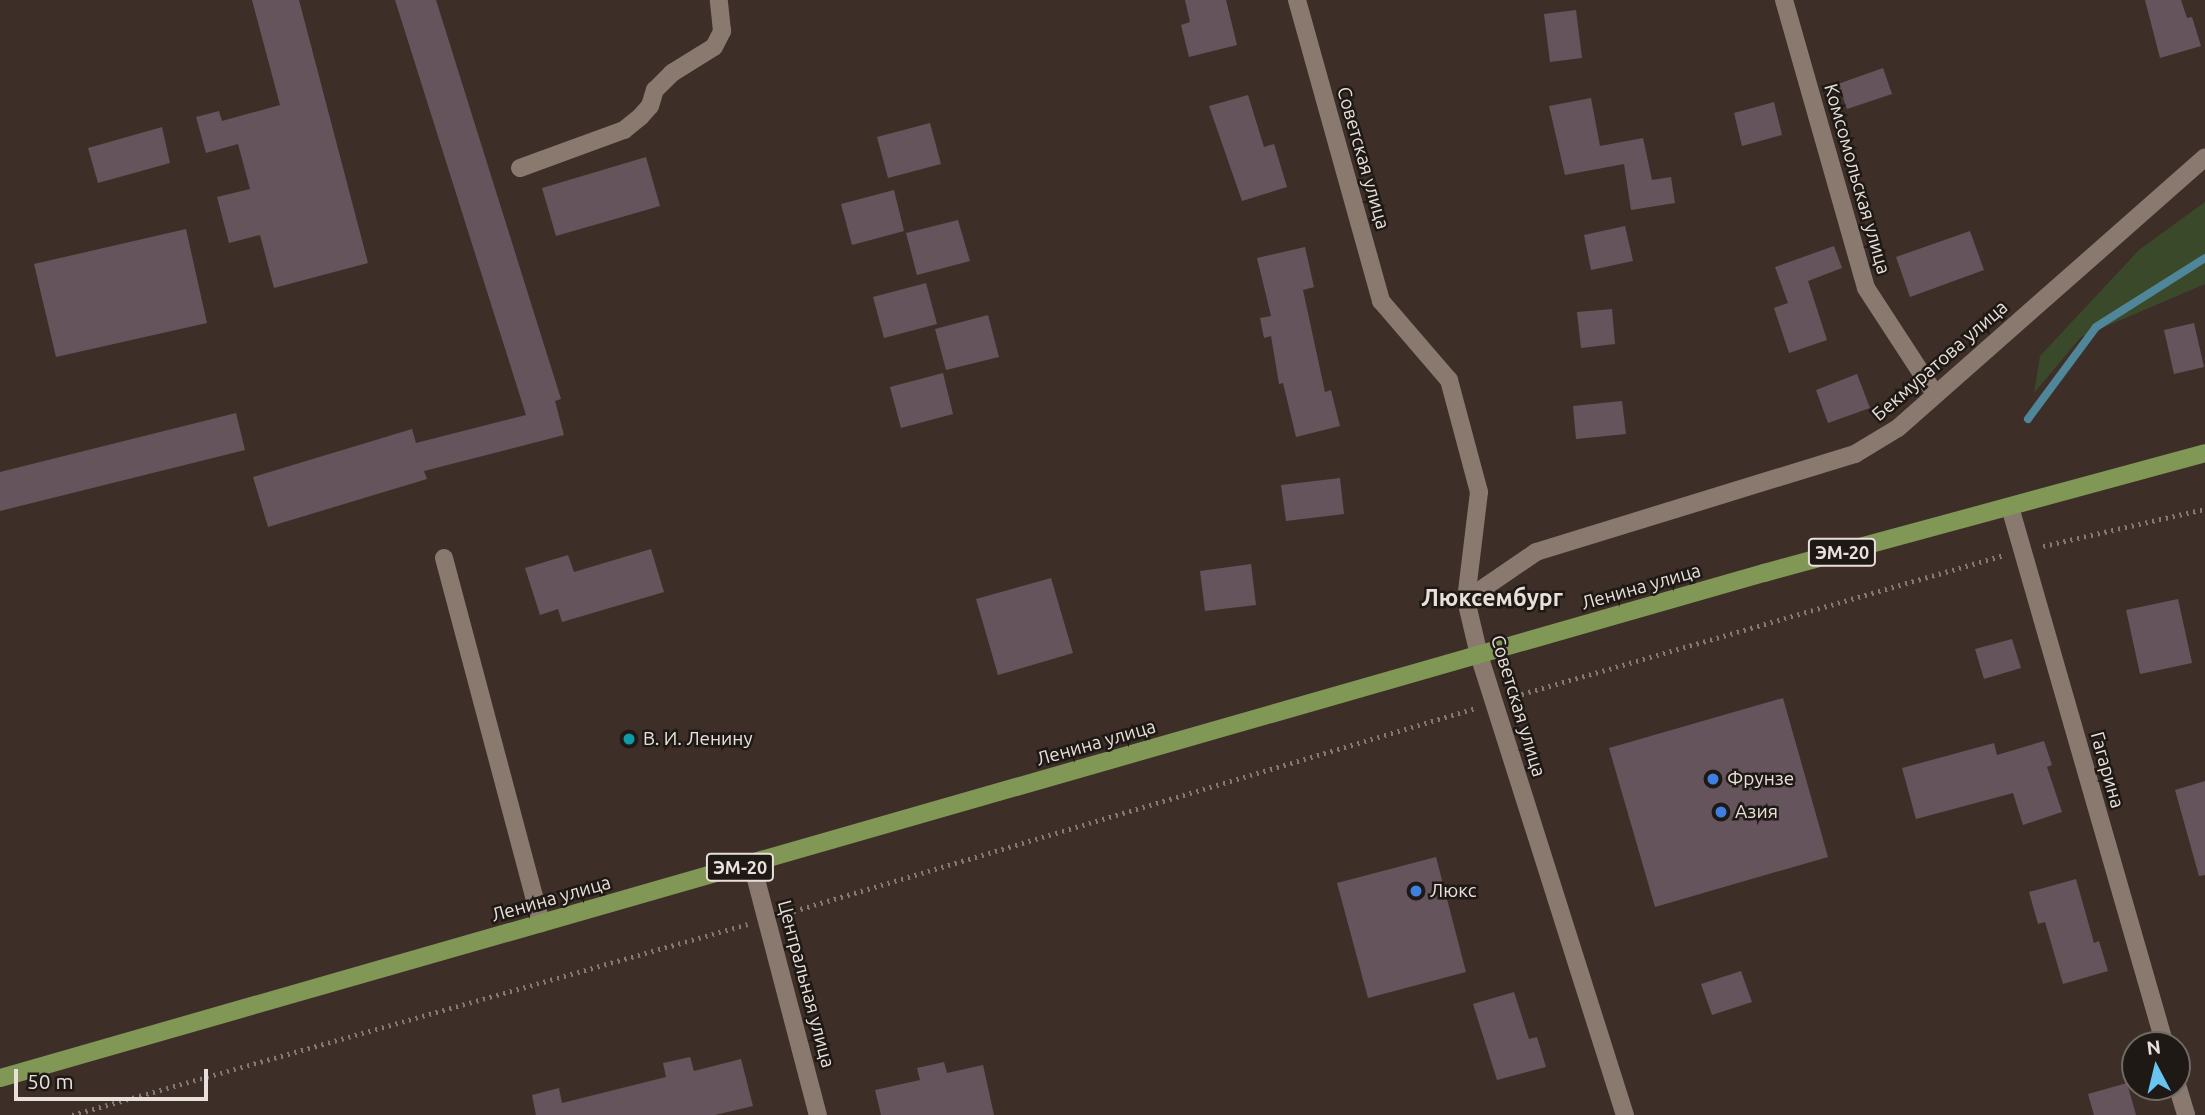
<!DOCTYPE html>
<html>
<head>
<meta charset="utf-8">
<style>
	body { margin:0 }
	#map { position:relative; width:2205px; height:1115px; overflow:hidden; background:#3d2f27; font-family:Ubuntu,sans-serif }
	div>[style] { position:absolute }
	.green>* { inset:0; background:#39492a }
	.stream>* { height:8px; margin:-4px; padding:0 4px; transform-origin:4px; border-radius:4px; background:#508699 }
	.building>* { inset:0; background:#65545c }
	.path>* { height:4.5px; margin-top:-2.25px; transform-origin:0; background:repeating-linear-gradient(90deg,#857973 0 2px,transparent 0 7px) }
	.street>* { height:18px; margin:-9px; padding:0 9px; transform-origin:9px; border-radius:9px; background:#89796f }
	.primary>* { height:18px; margin:-9px; padding:0 9px; transform-origin:9px; border-radius:9px; background:#819756 }
	.dots>* { width:19px; height:19px; translate:-50% -50%; box-sizing:border-box; border:4px solid #1f1915; border-radius:50% }
	span { translate:-50% -50%; white-space:nowrap; text-align:center; line-height:1.15; -webkit-text-stroke:5px #1f1915; paint-order:stroke }
	.shield-label span { padding:2px 5px; background:#1f1915; border:2px solid; border-radius:5px; -webkit-text-stroke-width:0 }
	.shield-label { font-size:18px; color:#e9e0db; font-weight:700 }
	.street-label { font-size:19px; color:#e9e0db }
	.poi-label { font-size:19px; color:#e9e0db }
	.left { translate:0 -50%; text-align:left }
	.quarter-label { font-size:23px; color:#e9e0db; font-weight:700 }
	.north { position:absolute; left:2121px; top:1031px; width:70px; height:70px; box-sizing:border-box; background:#1f1915; border:2px solid #706964; border-radius:50%; rotate:353deg; font-size:19px; font-weight:700; line-height:28px; text-align:center; color:#e9e0db }
	.north::after { content:''; display:block; margin:auto; width:24px; height:32px; background:#69c4f1; clip-path:polygon(50% 0,100% 100%,50% 72%,0 100%) }
	.scale { position:absolute; left:14px; top:1069px; width:194px; height:32px; box-sizing:border-box; border:4px solid #e9e0db; border-top:0; padding-left:9px; font-size:21px; line-height:24px; white-space:nowrap; color:#e9e0db; -webkit-text-stroke:5px #1f1915; paint-order:stroke }
</style>
</head>
<body>
<div id="map">
	<div class="green">
		<div style="clip-path:polygon(2205px 202px,2205px 284px,2081px 337px,2034px 393px,2040px 356px,2139px 250px)"></div>
	</div>
	<div class="stream">
		<div style="left:2028px;top:419px;width:114px;rotate:-53.5deg"></div>
		<div style="left:2096px;top:327px;width:129px;rotate:-32.3deg"></div>
	</div>
	<div class="building">
		<div style="clip-path:polygon(252px 0,299px 0,368px 263px,274px 288px,260px 235px,229px 243px,217px 197px,250px 189px,238px 144px,206px 153px,196px 117px,219px 111px,222px 121px,280px 105px)"></div>
		<div style="clip-path:polygon(395px 0,436px 0,561px 399px,555px 401px,564px 435px,424px 471px,427px 479px,268px 527px,253px 477px,412px 429px,416px 443px,526px 415px)"></div>
		<div style="clip-path:polygon(1185px 0,1226px 0,1237px 45px,1189px 57px,1181px 25px,1190px 22px)"></div>
		<div style="clip-path:polygon(2145px 0,2181px 0,2187px 18px,2192px 17px,2201px 46px,2160px 58px)"></div>
		<div style="clip-path:polygon(1576px 10px,1582px 58px,1550px 62px,1544px 14px)"></div>
		<div style="clip-path:polygon(1883px 68px,1892px 94px,1847px 109px,1838px 84px)"></div>
		<div style="clip-path:polygon(1248px 95px,1264px 147px,1274px 144px,1287px 187px,1242px 201px,1209px 106px)"></div>
		<div style="clip-path:polygon(1591px 98px,1600px 146px,1643px 138px,1652px 180px,1671px 177px,1675px 203px,1631px 210px,1624px 164px,1565px 175px,1549px 106px)"></div>
		<div style="clip-path:polygon(1774px 102px,1782px 135px,1742px 146px,1734px 113px)"></div>
		<div style="clip-path:polygon(930px 123px,941px 164px,888px 178px,877px 137px)"></div>
		<div style="clip-path:polygon(162px 127px,170px 163px,98px 183px,88px 148px)"></div>
		<div style="clip-path:polygon(646px 157px,660px 206px,556px 236px,542px 188px)"></div>
		<div style="clip-path:polygon(894px 190px,904px 231px,852px 245px,841px 204px)"></div>
		<div style="clip-path:polygon(958px 220px,970px 261px,917px 275px,906px 233px)"></div>
		<div style="clip-path:polygon(1625px 226px,1633px 261px,1591px 270px,1584px 235px)"></div>
		<div style="clip-path:polygon(186px 229px,207px 323px,56px 357px,34px 264px)"></div>
		<div style="clip-path:polygon(1970px 231px,1984px 270px,1910px 297px,1896px 257px)"></div>
		<div style="clip-path:polygon(1834px 246px,1842px 268px,1808px 281px,1827px 340px,1789px 353px,1774px 308px,1788px 303px,1775px 267px)"></div>
		<div style="clip-path:polygon(1305px 247px,1314px 287px,1303px 290px,1325px 392px,1331px 390px,1340px 426px,1296px 437px,1283px 383px,1279px 384px,1271px 336px,1264px 338px,1260px 318px,1271px 316px,1257px 258px)"></div>
		<div style="clip-path:polygon(926px 283px,937px 324px,884px 338px,873px 297px)"></div>
		<div style="clip-path:polygon(1612px 309px,1615px 344px,1581px 348px,1577px 312px)"></div>
		<div style="clip-path:polygon(988px 315px,999px 357px,946px 370px,935px 329px)"></div>
		<div style="clip-path:polygon(2194px 323px,2204px 367px,2174px 374px,2164px 330px)"></div>
		<div style="clip-path:polygon(943px 373px,953px 414px,901px 428px,890px 387px)"></div>
		<div style="clip-path:polygon(1857px 374px,1870px 408px,1828px 423px,1816px 390px)"></div>
		<div style="clip-path:polygon(1622px 401px,1626px 434px,1576px 439px,1573px 406px)"></div>
		<div style="clip-path:polygon(236px 413px,245px 450px,0 511px,0 472px)"></div>
		<div style="clip-path:polygon(1340px 478px,1344px 514px,1286px 521px,1281px 485px)"></div>
		<div style="clip-path:polygon(651px 549px,664px 592px,562px 622px,558px 609px,540px 615px,525px 568px,568px 555px,574px 572px)"></div>
		<div style="clip-path:polygon(1251px 564px,1256px 605px,1205px 611px,1200px 571px)"></div>
		<div style="clip-path:polygon(1051px 578px,1073px 653px,998px 675px,976px 599px)"></div>
		<div style="clip-path:polygon(2178px 599px,2192px 663px,2140px 674px,2126px 610px)"></div>
		<div style="clip-path:polygon(2012px 639px,2021px 668px,1984px 679px,1975px 649px)"></div>
		<div style="clip-path:polygon(1783px 698px,1828px 857px,1655px 907px,1609px 748px)"></div>
		<div style="clip-path:polygon(2044px 741px,2052px 765px,2047px 767px,2062px 812px,2023px 825px,2013px 793px,1916px 819px,1902px 768px,1994px 743px,1997px 755px)"></div>
		<div style="clip-path:polygon(2205px 781px,2205px 875px,2199px 876px,2175px 790px)"></div>
		<div style="clip-path:polygon(1436px 857px,1466px 972px,1368px 998px,1337px 883px)"></div>
		<div style="clip-path:polygon(2076px 879px,2094px 943px,2099px 941px,2108px 971px,2063px 984px,2045px 922px,2038px 924px,2029px 892px)"></div>
		<div style="clip-path:polygon(1741px 971px,1752px 1002px,1712px 1015px,1701px 984px)"></div>
		<div style="clip-path:polygon(1514px 992px,1529px 1039px,1537px 1037px,1546px 1067px,1497px 1080px,1473px 1004px)"></div>
		<div style="clip-path:polygon(690px 1057px,694px 1071px,741px 1059px,753px 1106px,715px 1115px,536px 1115px,532px 1095px,559px 1088px,562px 1103px,666px 1077px,663px 1063px)"></div>
		<div style="clip-path:polygon(944px 1062px,947px 1073px,983px 1065px,994px 1115px,881px 1115px,875px 1090px,920px 1080px,917px 1068px)"></div>
		<div style="clip-path:polygon(2127px 1083px,2136px 1115px,2094px 1115px,2088px 1094px)"></div>
	</div>
	<div class="path">
		<div style="left:2043px;top:546px;width:166px;rotate:-12.9deg"></div>
		<div style="left:1515px;top:696px;width:509px;rotate:-16.08deg"></div>
		<div style="left:787px;top:913px;width:719px;rotate:-16.57deg"></div>
		<div style="left:72px;top:1115px;width:702px;rotate:-15.78deg"></div>
	</div>
	<div class="street">
		<div style="left:1297px;top:0;width:313px;rotate:74.4deg"></div>
		<div style="left:1381px;top:301px;width:104px;rotate:49.3deg"></div>
		<div style="left:1449px;top:380px;width:116px;rotate:75deg"></div>
		<div style="left:1479px;top:492px;width:109px;rotate:96.9deg"></div>
		<div style="left:1466px;top:600px;width:57px;rotate:76.7deg"></div>
		<div style="left:1479px;top:655px;width:483px;rotate:72.4deg"></div>
		<div style="left:1784px;top:0;width:299px;rotate:74.1deg"></div>
		<div style="left:1866px;top:288px;width:126px;rotate:56.9deg"></div>
		<div style="left:520px;top:168px;width:111px;rotate:-20.1deg"></div>
		<div style="left:624px;top:130px;width:22px;rotate:-39deg"></div>
		<div style="left:641px;top:116px;width:13px;rotate:-48deg"></div>
		<div style="left:650px;top:106px;width:17px;rotate:-73deg"></div>
		<div style="left:655px;top:90px;width:24px;rotate:-45deg"></div>
		<div style="left:672px;top:73px;width:49px;rotate:-31.8deg"></div>
		<div style="left:714px;top:47px;width:18px;rotate:-63deg"></div>
		<div style="left:722px;top:31px;width:31px;rotate:-96deg"></div>
		<div style="left:2010px;top:507px;width:560px;rotate:73.93deg"></div>
		<div style="left:444px;top:558px;width:378px;rotate:75.1deg"></div>
		<div style="left:1466px;top:600px;width:85px;rotate:-34.4deg"></div>
		<div style="left:1536px;top:552px;width:334px;rotate:-17.1deg"></div>
		<div style="left:1855px;top:454px;width:50px;rotate:-31.2deg"></div>
		<div style="left:1898px;top:428px;width:409px;rotate:-41.4deg"></div>
		<div style="left:752px;top:864px;width:260px;rotate:75.3deg"></div>
		<div style="left:2177px;top:1085px;width:31px;rotate:73deg"></div>
	</div>
	<div class="primary">
		<div style="left:0;top:1078px;width:1835px;rotate:-15.98deg"></div>
		<div style="left:1764px;top:573px;width:457px;rotate:-15.2deg"></div>
	</div>
	<div class="dots">
		<div style="left:629px;top:739px;background:#0f9aa8"></div>
		<div style="left:1713px;top:779px;background:#3f7fe0"></div>
		<div style="left:1721px;top:812px;background:#3f7fe0"></div>
		<div style="left:1416px;top:891px;background:#3f7fe0"></div>
	</div>
	<div class="shield-label">
		<span style="left:1842px;top:552px">ЭМ-20</span>
		<span style="left:740px;top:867px">ЭМ-20</span>
	</div>
	<div class="street-label">
		<span style="left:1363px;top:158px;rotate:74deg">Советская улица</span>
		<span style="left:1857px;top:179px;rotate:74deg">Комсомольская улица</span>
		<span style="left:1940px;top:361px;rotate:-41deg">Бекмуратова улица</span>
		<span style="left:1641px;top:587px;rotate:-16deg">Ленина улица</span>
		<span style="left:1518px;top:706px;rotate:73deg">Советская улица</span>
		<span style="left:1096px;top:743px;rotate:-16deg">Ленина улица</span>
		<span style="left:2107px;top:770px;rotate:74deg">Гагарина</span>
		<span style="left:551px;top:899px;rotate:-16deg">Ленина улица</span>
		<span style="left:806px;top:984px;rotate:75deg">Центральная улица</span>
	</div>
	<div class="poi-label">
		<span class="left" style="left:643px;top:739px">В. И. Ленину</span>
		<span class="left" style="left:1727px;top:779px">Фрунзе</span>
		<span class="left" style="left:1735px;top:812px">Азия</span>
		<span class="left" style="left:1430px;top:891px">Люкс</span>
	</div>
	<div class="quarter-label">
		<span style="left:1492px;top:598px">Люксембург</span>
	</div>
	<div class="north">N</div>
	<div class="scale">50 m</div>
</div>
</body>
</html>
